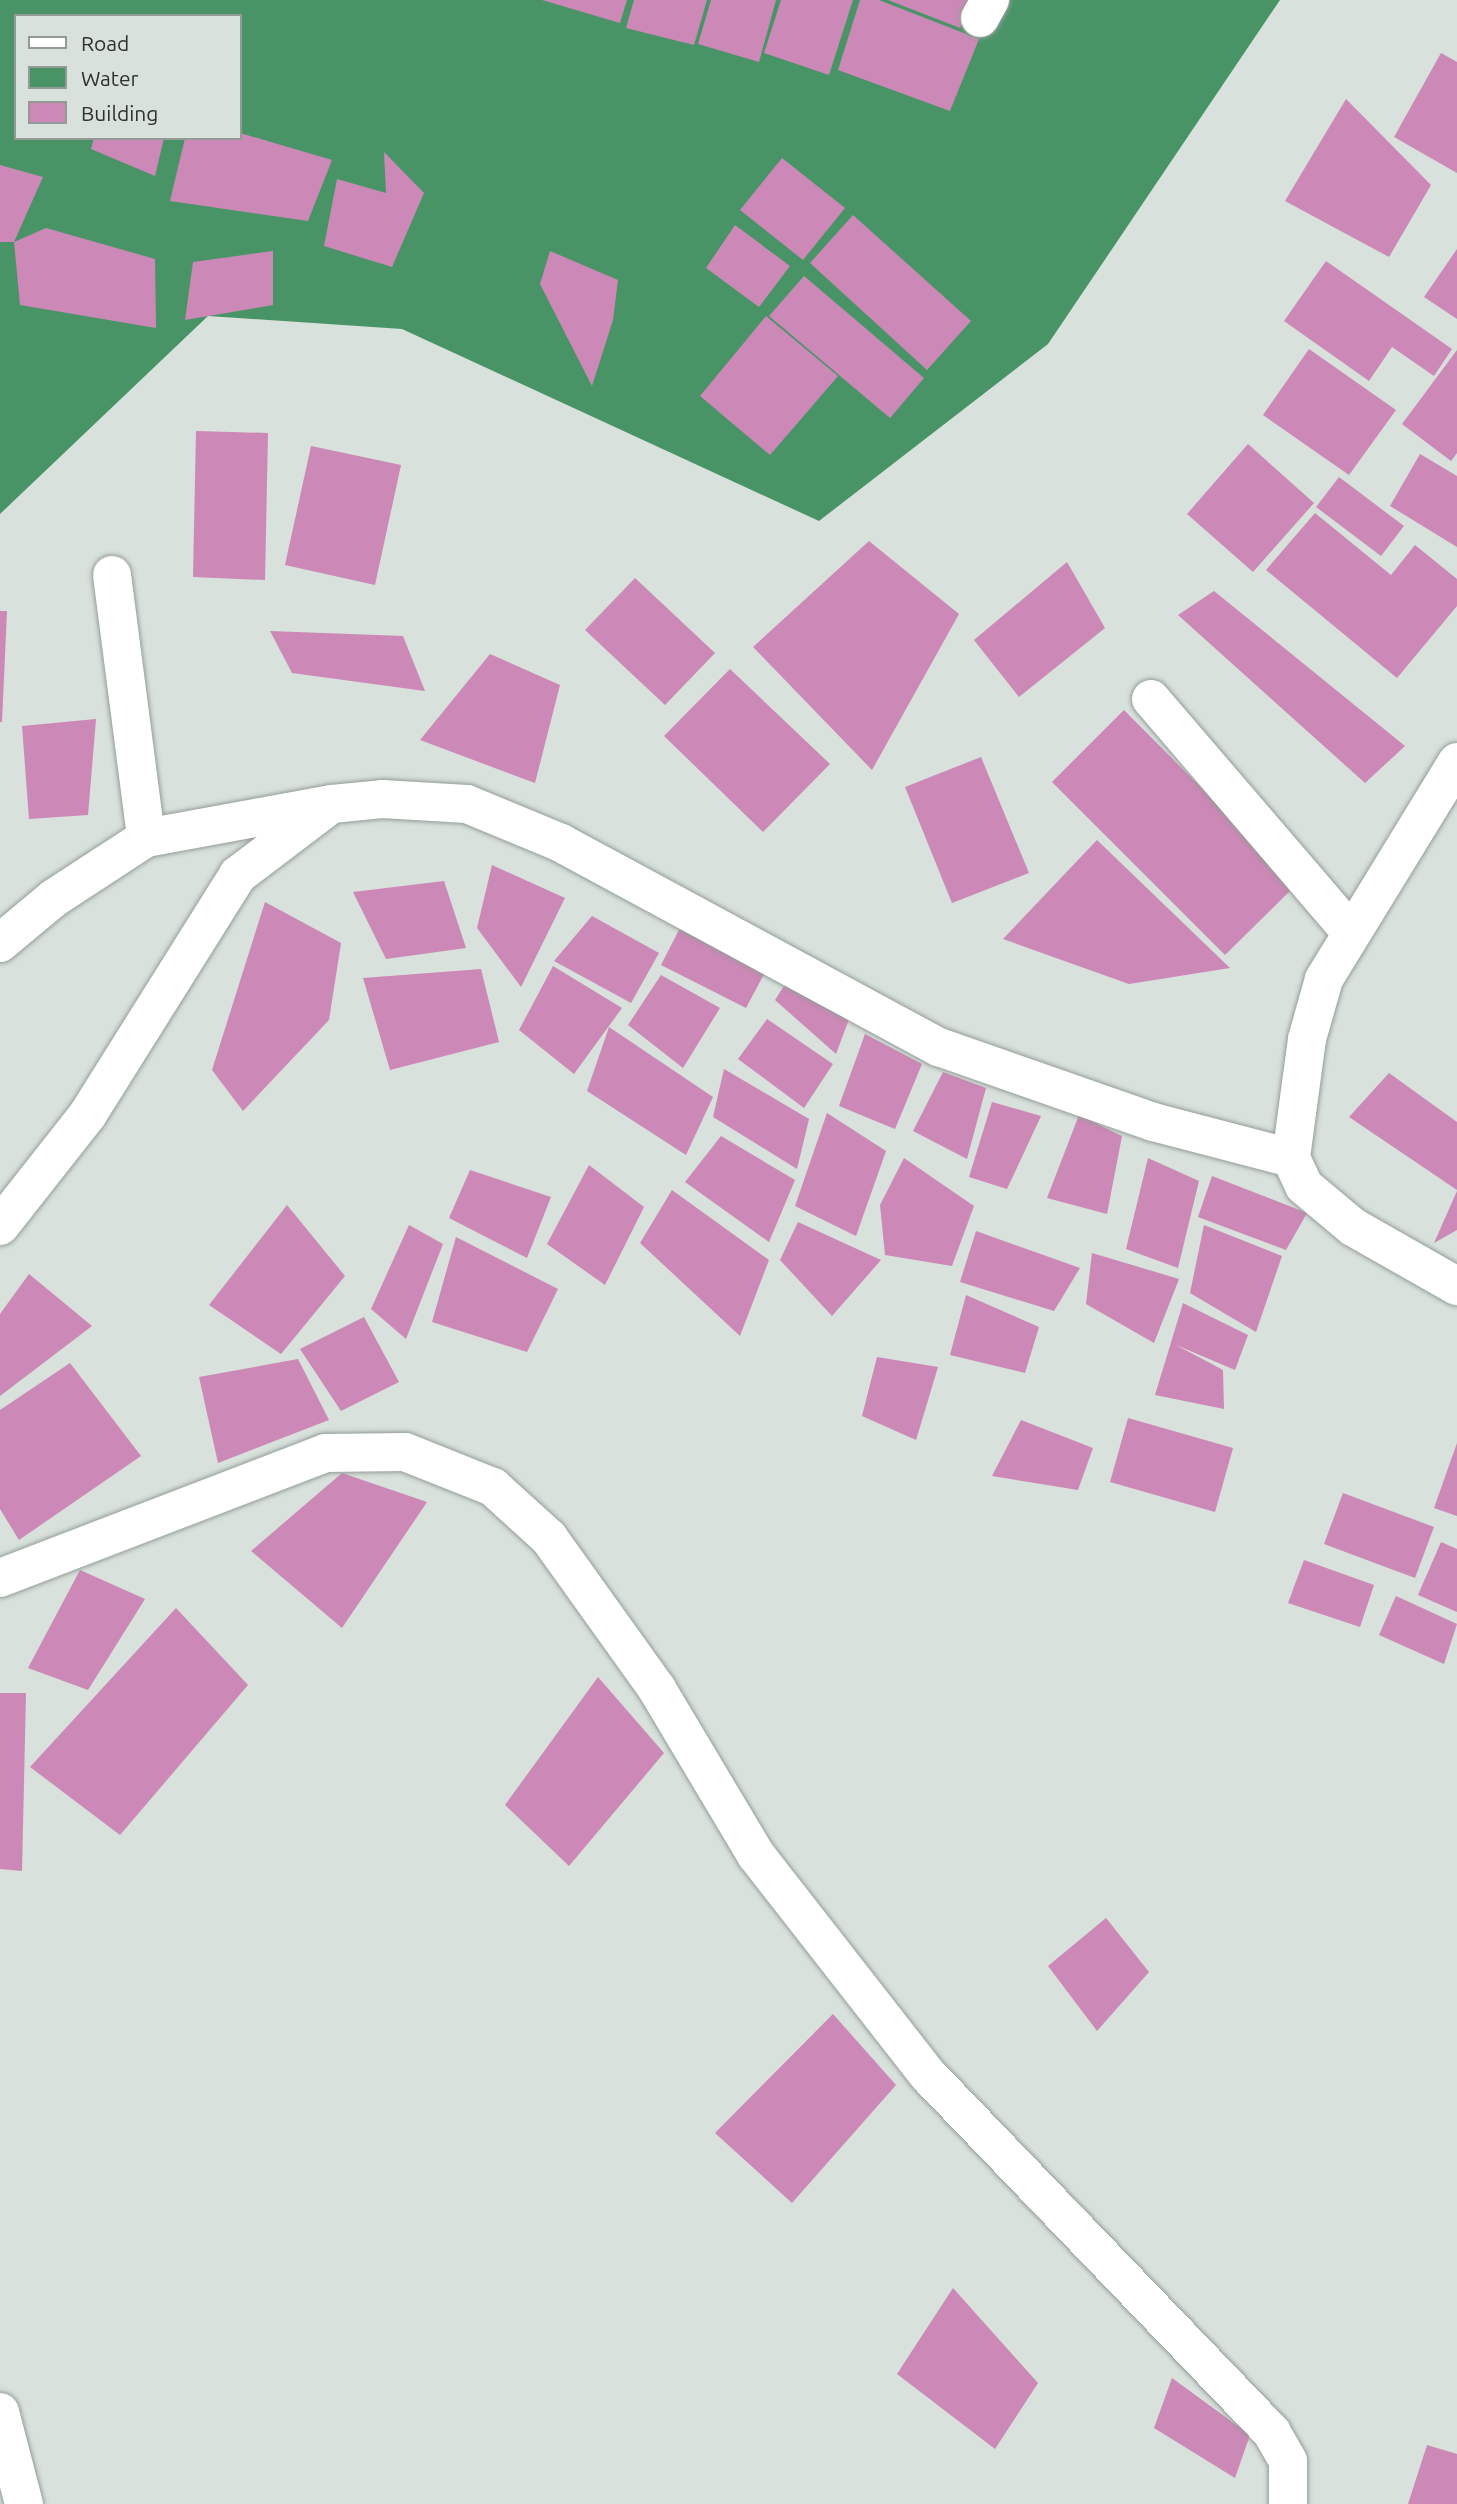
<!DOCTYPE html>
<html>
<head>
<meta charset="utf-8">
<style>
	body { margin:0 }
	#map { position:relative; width:1457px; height:2504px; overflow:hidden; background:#d8e1db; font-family:Ubuntu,sans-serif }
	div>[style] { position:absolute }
	.water>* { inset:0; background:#499467 }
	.building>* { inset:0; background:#cc88b6 }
	.roads { filter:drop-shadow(0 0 2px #949d97) drop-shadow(0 0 2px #949d97) }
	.minor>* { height:38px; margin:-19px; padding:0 19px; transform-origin:19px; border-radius:19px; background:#fff }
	span { translate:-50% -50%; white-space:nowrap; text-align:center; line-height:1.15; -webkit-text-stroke:7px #d8e1db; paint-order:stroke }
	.legend { position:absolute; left:14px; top:14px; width:228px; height:126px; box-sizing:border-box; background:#d8e1db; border:2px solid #949b96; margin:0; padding:9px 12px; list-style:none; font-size:21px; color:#2e322f }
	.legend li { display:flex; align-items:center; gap:14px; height:35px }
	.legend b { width:35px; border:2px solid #949b96 }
</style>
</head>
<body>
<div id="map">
	<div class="water">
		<div style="clip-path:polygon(evenodd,0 0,1280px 0,1048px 344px,819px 521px,402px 329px,208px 316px,0 514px,0 0,16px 16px,240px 16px,240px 138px,16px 138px,16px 16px)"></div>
	</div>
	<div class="building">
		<div style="clip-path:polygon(542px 0,627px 0,620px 23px)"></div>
		<div style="clip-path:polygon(634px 0,707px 0,694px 45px,626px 28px)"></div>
		<div style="clip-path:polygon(711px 0,776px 0,759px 62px,698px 44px)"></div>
		<div style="clip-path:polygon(781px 0,853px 0,829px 75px,764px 53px)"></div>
		<div style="clip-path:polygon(860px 0,879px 0,979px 39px,950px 111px,838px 70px)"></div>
		<div style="clip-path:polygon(888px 0,974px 0,960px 28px)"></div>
		<div style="clip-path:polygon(1441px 53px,1457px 62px,1457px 173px,1394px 137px)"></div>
		<div style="clip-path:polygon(1346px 99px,1431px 185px,1389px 257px,1285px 201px)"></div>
		<div style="clip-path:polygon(240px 133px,332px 160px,308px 221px,170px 201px,185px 138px,240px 138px)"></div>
		<div style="clip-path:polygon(94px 138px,164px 138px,155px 176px,91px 149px)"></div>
		<div style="clip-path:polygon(384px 152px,424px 193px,392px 267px,324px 246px,337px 179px,386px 193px)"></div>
		<div style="clip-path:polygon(782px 158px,845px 208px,803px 260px,740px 210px)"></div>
		<div style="clip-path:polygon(0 165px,43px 177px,14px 242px,0 242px)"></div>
		<div style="clip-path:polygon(853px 215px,971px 321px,927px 370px,810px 263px)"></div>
		<div style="clip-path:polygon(735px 225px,790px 266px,759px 307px,706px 268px)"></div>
		<div style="clip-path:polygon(46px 228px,155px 259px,156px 328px,20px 305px,14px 242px)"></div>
		<div style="clip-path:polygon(1457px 249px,1457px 319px,1424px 297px)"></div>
		<div style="clip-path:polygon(273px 251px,273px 305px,185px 320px,193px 262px)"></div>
		<div style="clip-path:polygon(550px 251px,618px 280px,613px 320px,592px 386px,540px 284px)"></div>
		<div style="clip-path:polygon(1326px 261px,1452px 349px,1434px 376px,1392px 347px,1369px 381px,1284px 321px)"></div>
		<div style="clip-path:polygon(804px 276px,924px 378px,890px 418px,769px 316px)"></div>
		<div style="clip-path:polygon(766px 316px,838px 376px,770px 455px,700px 396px)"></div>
		<div style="clip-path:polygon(1309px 349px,1396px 410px,1349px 475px,1263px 415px)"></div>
		<div style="clip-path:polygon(1457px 350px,1457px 453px,1451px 461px,1402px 424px)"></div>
		<div style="clip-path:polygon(196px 431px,268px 433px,265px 580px,193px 577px)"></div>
		<div style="clip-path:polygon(1248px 444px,1314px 503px,1253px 572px,1187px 514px)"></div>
		<div style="clip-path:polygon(311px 446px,401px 465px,375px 585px,285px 565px)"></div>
		<div style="clip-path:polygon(1420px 454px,1457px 476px,1457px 547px,1390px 506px)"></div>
		<div style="clip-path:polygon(1339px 477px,1404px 526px,1381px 556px,1316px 507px)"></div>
		<div style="clip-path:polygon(1315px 513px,1391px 575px,1415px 545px,1457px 579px,1457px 606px,1397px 678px,1266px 570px)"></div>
		<div style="clip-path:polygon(869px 541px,959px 614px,872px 770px,753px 647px)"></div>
		<div style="clip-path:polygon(1067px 562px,1105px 628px,1019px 697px,974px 640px)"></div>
		<div style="clip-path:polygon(635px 578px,715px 653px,665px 705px,585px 630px)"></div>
		<div style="clip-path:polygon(1214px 591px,1405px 746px,1365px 783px,1178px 615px)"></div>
		<div style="clip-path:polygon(0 611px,7px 611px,2px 722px,0 722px)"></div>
		<div style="clip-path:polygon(270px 631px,403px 636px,425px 691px,292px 673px)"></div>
		<div style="clip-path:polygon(490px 654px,560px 685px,535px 783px,420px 740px)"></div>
		<div style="clip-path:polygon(730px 669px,830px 764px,763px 832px,664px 736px)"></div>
		<div style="clip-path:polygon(1124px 710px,1297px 884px,1225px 955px,1052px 782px)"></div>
		<div style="clip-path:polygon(96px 719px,88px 815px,29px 819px,22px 726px)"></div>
		<div style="clip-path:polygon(981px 757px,1029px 873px,952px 903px,905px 787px)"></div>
		<div style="clip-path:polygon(1097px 840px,1230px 968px,1129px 984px,1003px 939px)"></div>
		<div style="clip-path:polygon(492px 865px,565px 898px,521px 987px,477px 928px)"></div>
		<div style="clip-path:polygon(444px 881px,466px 948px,386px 959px,353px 892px)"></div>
		<div style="clip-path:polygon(265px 902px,341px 943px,329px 1020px,243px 1111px,212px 1070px)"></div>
		<div style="clip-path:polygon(592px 916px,659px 953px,631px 1003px,554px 961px)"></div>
		<div style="clip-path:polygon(682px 924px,770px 963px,746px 1008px,661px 965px)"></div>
		<div style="clip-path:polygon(553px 966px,622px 1008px,574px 1074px,519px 1030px)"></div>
		<div style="clip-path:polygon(481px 969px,499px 1042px,390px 1070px,363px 978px)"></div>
		<div style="clip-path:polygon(661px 975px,720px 1008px,683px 1068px,628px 1025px)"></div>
		<div style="clip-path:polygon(789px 978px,851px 1014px,836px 1054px,775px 1000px)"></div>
		<div style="clip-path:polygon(767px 1019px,833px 1064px,804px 1108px,738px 1059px)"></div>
		<div style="clip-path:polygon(609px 1027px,713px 1097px,686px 1155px,587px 1091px)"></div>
		<div style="clip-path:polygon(865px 1034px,922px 1064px,895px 1129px,839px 1106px)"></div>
		<div style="clip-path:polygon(724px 1069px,809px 1119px,797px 1169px,713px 1117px)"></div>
		<div style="clip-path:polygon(943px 1072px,986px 1088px,967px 1159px,913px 1131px)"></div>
		<div style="clip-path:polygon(1389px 1073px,1457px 1122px,1457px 1190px,1349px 1117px)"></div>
		<div style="clip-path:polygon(992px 1102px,1041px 1116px,1007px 1189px,969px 1177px)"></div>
		<div style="clip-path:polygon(827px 1113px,886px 1151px,856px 1236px,795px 1206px)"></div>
		<div style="clip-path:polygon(1079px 1115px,1122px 1136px,1107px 1214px,1047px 1198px)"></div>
		<div style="clip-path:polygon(721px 1136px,795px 1180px,769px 1242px,685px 1182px)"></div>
		<div style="clip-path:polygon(904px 1158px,974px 1206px,952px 1266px,885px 1255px,880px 1205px)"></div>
		<div style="clip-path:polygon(1148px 1158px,1199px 1181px,1178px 1268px,1126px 1249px)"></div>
		<div style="clip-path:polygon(589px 1165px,644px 1207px,605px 1285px,547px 1244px)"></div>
		<div style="clip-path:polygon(470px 1170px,551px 1197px,527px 1258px,449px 1218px)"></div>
		<div style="clip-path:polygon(1212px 1176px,1307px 1213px,1286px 1250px,1198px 1217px)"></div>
		<div style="clip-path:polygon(672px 1190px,769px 1260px,740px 1336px,640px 1243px)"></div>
		<div style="clip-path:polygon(1457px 1191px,1457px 1230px,1434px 1243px)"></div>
		<div style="clip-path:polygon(287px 1205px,345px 1276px,281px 1354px,209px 1305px)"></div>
		<div style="clip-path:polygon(798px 1222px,881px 1260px,832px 1316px,780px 1260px)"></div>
		<div style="clip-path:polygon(409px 1225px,443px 1244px,406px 1339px,371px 1309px)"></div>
		<div style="clip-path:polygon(1204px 1225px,1282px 1256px,1256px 1332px,1190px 1293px)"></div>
		<div style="clip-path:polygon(976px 1231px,1080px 1268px,1054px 1311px,960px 1282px)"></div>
		<div style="clip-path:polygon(456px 1237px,558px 1289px,527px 1352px,432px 1322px)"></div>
		<div style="clip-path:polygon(1092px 1253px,1179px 1279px,1154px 1343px,1086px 1304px)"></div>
		<div style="clip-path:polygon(29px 1274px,92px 1326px,0 1396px,0 1314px)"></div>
		<div style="clip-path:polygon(966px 1295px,1039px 1327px,1025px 1373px,950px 1355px)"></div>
		<div style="clip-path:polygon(1183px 1303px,1248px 1335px,1235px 1370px,1176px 1345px,1223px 1370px,1224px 1409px,1155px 1395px)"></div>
		<div style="clip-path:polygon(364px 1317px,399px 1382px,341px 1411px,300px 1349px)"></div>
		<div style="clip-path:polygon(877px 1357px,938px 1367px,916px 1440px,862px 1416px)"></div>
		<div style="clip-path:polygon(298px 1359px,329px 1420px,218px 1463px,199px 1377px)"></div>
		<div style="clip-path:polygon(70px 1363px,141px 1456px,19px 1540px,0 1509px,0 1410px)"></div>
		<div style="clip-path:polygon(1128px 1418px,1233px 1448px,1215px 1512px,1110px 1482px)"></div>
		<div style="clip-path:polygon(1021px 1420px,1093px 1448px,1078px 1490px,992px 1476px)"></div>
		<div style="clip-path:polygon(1457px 1443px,1457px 1516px,1434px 1508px)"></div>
		<div style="clip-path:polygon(342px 1473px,427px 1502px,342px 1628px,251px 1551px)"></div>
		<div style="clip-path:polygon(1343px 1493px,1434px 1527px,1415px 1578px,1324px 1544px)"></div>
		<div style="clip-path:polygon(1441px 1542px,1457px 1549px,1457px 1612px,1418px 1595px)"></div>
		<div style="clip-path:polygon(1304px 1560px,1374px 1585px,1360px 1627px,1288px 1603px)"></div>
		<div style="clip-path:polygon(80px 1570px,145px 1599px,88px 1690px,28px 1668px)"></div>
		<div style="clip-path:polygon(1396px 1596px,1457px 1624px,1444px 1664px,1379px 1635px)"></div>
		<div style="clip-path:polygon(176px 1608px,248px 1685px,120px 1835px,30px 1767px)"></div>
		<div style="clip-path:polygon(598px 1677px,664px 1753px,569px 1866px,505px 1805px)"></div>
		<div style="clip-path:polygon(0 1693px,26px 1693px,22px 1871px,0 1869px)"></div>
		<div style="clip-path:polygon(1106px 1918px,1149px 1972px,1097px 2031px,1048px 1966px)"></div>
		<div style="clip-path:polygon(833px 2014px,896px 2085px,792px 2203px,715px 2133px)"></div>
		<div style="clip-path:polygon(953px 2288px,1038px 2383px,995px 2449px,897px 2374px)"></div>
		<div style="clip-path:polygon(1172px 2378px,1250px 2435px,1235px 2478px,1154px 2428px)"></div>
		<div style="clip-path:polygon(1427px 2445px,1457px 2454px,1457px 2504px,1408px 2504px)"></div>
	</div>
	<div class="roads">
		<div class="minor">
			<div style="left:980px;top:18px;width:21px;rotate:-61deg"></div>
			<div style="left:112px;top:575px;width:265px;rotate:82.6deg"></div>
			<div style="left:1151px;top:699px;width:307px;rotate:49.4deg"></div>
			<div style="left:1457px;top:762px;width:255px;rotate:121.5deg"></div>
			<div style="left:1324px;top:979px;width:62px;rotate:105.8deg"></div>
			<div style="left:1307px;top:1039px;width:120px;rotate:97.7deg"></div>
			<div style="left:1291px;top:1158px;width:31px;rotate:65deg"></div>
			<div style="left:1304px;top:1186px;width:64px;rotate:39.9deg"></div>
			<div style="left:1353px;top:1227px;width:120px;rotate:29.6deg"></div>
			<div style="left:0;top:943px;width:70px;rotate:-39.8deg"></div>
			<div style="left:54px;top:898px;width:110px;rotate:-33.1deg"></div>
			<div style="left:146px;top:838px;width:189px;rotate:-10.4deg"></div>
			<div style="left:332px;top:804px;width:50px;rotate:-5.7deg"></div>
			<div style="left:382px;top:799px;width:85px;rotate:3.4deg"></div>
			<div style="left:467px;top:804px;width:102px;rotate:22.5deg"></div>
			<div style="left:561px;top:843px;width:430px;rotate:28.4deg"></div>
			<div style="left:939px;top:1047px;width:227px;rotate:19.3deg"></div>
			<div style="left:1153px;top:1122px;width:143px;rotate:14.6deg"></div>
			<div style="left:0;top:1226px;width:142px;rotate:-51.8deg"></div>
			<div style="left:88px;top:1114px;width:282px;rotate:-57.9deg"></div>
			<div style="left:238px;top:875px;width:109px;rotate:-37.2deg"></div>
			<div style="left:0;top:1578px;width:348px;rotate:-21deg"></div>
			<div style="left:325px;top:1453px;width:80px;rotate:-0.7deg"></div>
			<div style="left:405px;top:1452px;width:95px;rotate:21.7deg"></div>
			<div style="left:493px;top:1487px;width:76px;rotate:42.3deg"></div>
			<div style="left:549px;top:1538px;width:186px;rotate:54.4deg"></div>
			<div style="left:657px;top:1689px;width:193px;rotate:59.2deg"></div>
			<div style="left:756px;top:1855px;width:279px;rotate:52deg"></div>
			<div style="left:928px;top:2075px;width:496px;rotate:46.1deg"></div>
			<div style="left:1272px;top:2433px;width:32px;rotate:60deg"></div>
			<div style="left:1288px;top:2461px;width:43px;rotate:90deg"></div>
			<div style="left:0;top:2412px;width:95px;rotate:75.4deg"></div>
		</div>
	</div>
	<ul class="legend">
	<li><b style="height:9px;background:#fff"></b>Road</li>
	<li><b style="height:19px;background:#499467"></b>Water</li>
	<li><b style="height:19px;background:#cc88b6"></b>Building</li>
	</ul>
</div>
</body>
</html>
